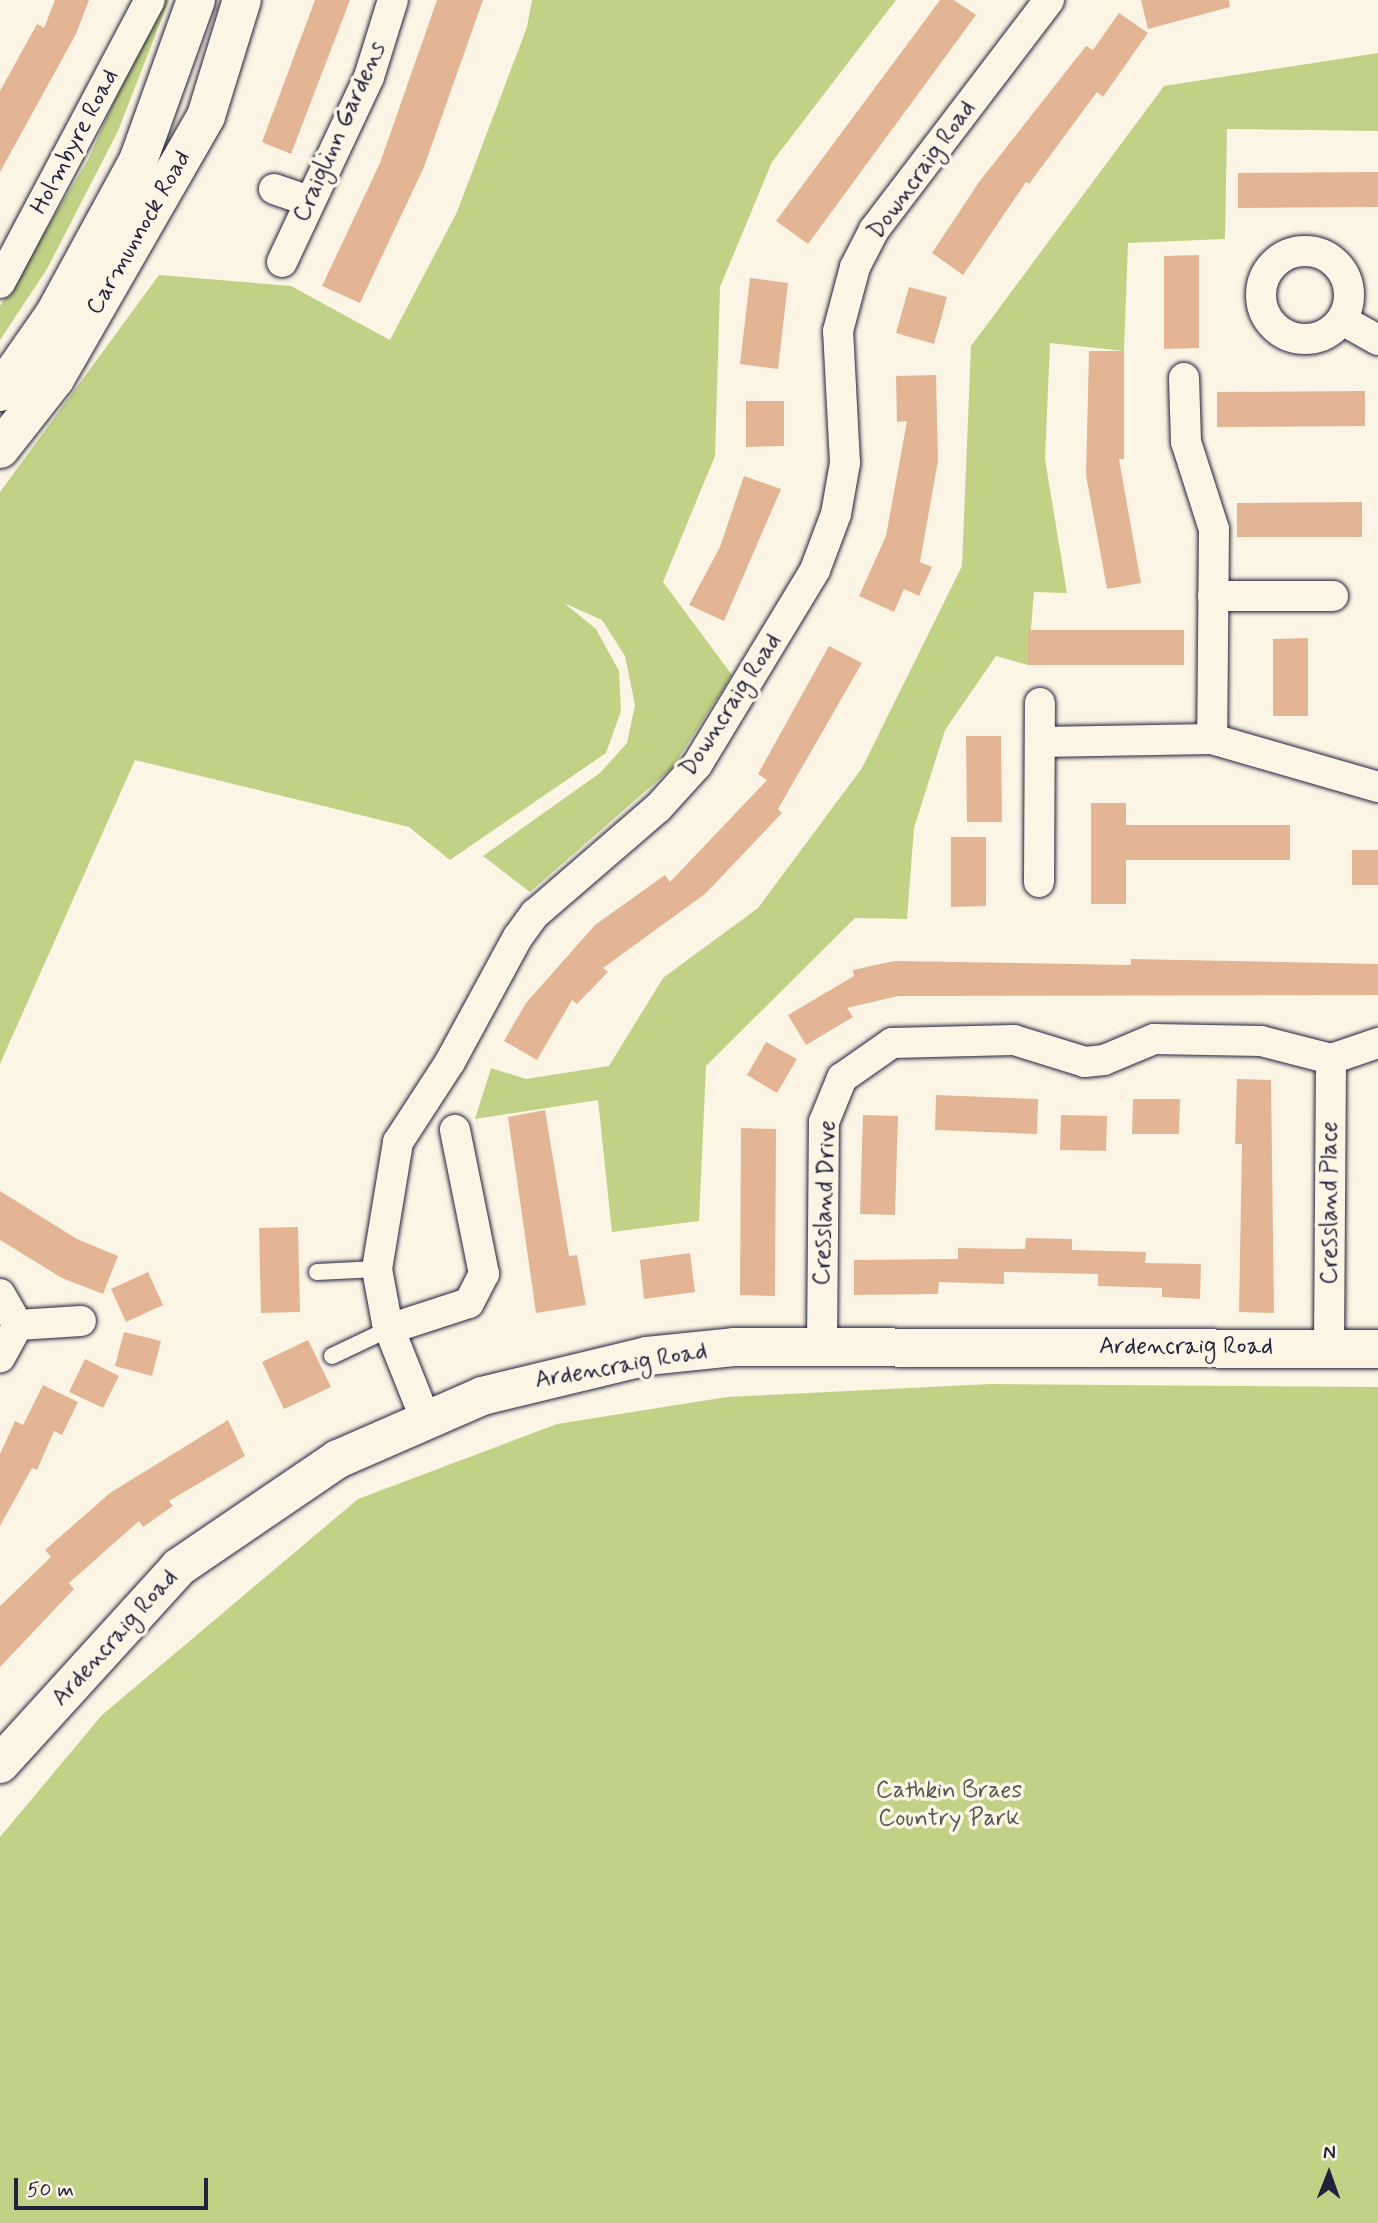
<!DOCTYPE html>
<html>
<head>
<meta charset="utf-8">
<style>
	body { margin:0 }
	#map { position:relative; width:1378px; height:2223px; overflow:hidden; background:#fcf5e5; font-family:Mynerve,sans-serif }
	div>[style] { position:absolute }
	.green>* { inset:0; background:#c1d286 }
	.building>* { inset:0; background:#e4b595 }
	.roads { filter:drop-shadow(0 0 2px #22223b) drop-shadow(0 0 2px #22223b) }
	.lane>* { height:16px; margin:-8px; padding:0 8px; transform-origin:8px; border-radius:8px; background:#fcf5e5 }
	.street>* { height:30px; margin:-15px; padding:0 15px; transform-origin:15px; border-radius:15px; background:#fcf5e5 }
	.street>.ring { margin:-15px; padding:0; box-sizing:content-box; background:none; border:30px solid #fcf5e5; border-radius:50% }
	.secondary>* { height:38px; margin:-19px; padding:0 19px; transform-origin:19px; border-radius:19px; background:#fcf5e5 }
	span { translate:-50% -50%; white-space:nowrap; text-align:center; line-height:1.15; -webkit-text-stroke:7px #fcf5e5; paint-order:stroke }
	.street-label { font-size:24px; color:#22223b }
	.park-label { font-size:24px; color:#525752 }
	.north { position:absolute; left:1294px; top:2139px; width:70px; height:70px; -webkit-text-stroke:5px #fcf5e5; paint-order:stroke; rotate:1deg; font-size:19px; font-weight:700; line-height:28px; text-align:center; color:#22223b }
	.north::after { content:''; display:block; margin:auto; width:24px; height:32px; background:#22223b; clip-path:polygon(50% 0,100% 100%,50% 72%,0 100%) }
	.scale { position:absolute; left:14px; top:2178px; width:194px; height:32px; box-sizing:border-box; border:4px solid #22223b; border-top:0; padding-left:9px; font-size:21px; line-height:24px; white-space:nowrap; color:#22223b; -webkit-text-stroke:5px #fcf5e5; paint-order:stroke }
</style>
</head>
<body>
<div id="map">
	<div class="green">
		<div style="clip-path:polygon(159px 0,169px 0,118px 131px,47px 269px,0 340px,0 306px,88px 160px)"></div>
		<div style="clip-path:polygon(532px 0,896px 0,772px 162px,720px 287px,715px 456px,663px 582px,732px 675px,672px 768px,530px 892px,483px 856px,600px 773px,627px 743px,635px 705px,625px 656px,602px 620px,564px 603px,596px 629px,619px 671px,621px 711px,606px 753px,450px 860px,409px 827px,135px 760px,0 1064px,0 492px,159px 275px,291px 286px,390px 340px,457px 212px,527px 27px)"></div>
		<div style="clip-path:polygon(1378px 53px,1378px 131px,1227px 129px,1225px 239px,1128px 243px,1124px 351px,1050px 343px,1045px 459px,1067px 593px,1034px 592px,1028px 665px,996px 656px,945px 730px,914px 828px,907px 919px,855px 918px,706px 1066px,699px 1221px,612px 1232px,598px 1100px,475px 1119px,491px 1068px,526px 1079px,609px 1066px,663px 978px,758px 908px,862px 768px,962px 566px,971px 346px,1164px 86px)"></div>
		<div style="clip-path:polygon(991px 1384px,1378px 1387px,1378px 2223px,0 2223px,0 1837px,102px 1715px,358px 1499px,557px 1424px,727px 1397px)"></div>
	</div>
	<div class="building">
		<div style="clip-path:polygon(55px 0,89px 0,76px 34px,0 172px,0 91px,37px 24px,44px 28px)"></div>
		<div style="clip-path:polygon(315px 0,350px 0,291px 154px,262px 142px)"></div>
		<div style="clip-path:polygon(437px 0,483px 0,424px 167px,360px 303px,322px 286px,380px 163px)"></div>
		<div style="clip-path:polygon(940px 0,954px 0,976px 15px,808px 244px,776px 221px)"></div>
		<div style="clip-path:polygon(1141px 0,1229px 0,1230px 7px,1148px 29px)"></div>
		<div style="clip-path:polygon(1119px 13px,1148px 33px,1103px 97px,1097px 92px,1029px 184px,1026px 182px,963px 275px,932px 253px,979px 182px,1086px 46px,1093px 50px)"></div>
		<div style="clip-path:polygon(1378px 172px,1378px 207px,1238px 208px,1238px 173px)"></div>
		<div style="clip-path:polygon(1199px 255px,1199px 348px,1164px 349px,1164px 256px)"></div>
		<div style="clip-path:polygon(750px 278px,788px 283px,778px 369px,740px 364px)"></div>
		<div style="clip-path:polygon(909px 287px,947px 297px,934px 344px,896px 333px)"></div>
		<div style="clip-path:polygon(1089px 351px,1124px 351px,1124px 459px,1119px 459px,1141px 583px,1107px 589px,1086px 475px)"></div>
		<div style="clip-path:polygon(936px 375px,938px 461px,920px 562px,932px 567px,919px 596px,904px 589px,894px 612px,859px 596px,886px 536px,907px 421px,897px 422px,896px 376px)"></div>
		<div style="clip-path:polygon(1365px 391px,1365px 426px,1217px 427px,1217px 392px)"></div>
		<div style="clip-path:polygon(746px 401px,784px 401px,784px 446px,746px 447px)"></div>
		<div style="clip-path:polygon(744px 476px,781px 489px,724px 621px,689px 605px,720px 547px)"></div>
		<div style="clip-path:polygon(1362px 502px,1362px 537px,1237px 537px,1237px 503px)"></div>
		<div style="clip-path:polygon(1028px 630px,1184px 630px,1184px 665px,1028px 665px)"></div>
		<div style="clip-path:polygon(1308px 638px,1308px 716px,1273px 716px,1273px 639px)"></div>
		<div style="clip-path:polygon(829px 646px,862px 663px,778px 809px,782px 813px,705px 894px,603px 968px,608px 972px,577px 1004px,572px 1000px,537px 1060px,504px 1041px,526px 1003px,595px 925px,665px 875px,670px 882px,767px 780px,758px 774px)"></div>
		<div style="clip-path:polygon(966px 736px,1001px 736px,1002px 822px,967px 822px)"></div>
		<div style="clip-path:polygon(1091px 803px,1126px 803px,1126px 825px,1290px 825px,1290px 860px,1126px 860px,1126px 904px,1091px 904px)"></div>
		<div style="clip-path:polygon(951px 837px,986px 837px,986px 906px,951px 907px)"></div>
		<div style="clip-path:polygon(1352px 850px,1378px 850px,1378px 885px,1352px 885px)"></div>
		<div style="clip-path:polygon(1131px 959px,1378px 964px,1378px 995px,898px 996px,847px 1008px,853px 1017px,806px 1045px,788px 1015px,854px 976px,853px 970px,894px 961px,1131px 965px)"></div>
		<div style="clip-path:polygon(766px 1042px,797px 1059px,777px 1093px,747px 1075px)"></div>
		<div style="clip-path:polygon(1237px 1079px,1271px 1080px,1274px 1313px,1239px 1312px,1242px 1144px,1235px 1144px)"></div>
		<div style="clip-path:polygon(936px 1095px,1038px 1099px,1037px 1134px,935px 1130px)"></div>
		<div style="clip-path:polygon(1133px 1099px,1180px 1099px,1179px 1134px,1132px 1134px)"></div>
		<div style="clip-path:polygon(545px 1110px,569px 1256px,577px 1255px,586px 1305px,536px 1313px,508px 1117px)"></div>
		<div style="clip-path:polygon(863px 1115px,898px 1116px,895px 1215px,860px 1214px)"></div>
		<div style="clip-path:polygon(1061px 1115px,1107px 1116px,1106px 1151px,1060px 1150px)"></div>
		<div style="clip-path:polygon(741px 1128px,776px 1129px,775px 1296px,740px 1295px)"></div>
		<div style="clip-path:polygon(0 1191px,77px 1239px,118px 1256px,103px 1294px,62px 1278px,0 1240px)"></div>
		<div style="clip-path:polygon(298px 1227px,300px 1312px,261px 1313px,259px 1228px)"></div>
		<div style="clip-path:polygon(1026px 1238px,1072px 1239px,1072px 1250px,1146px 1252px,1145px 1263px,1201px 1264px,1200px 1299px,1162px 1297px,1162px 1288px,1098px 1286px,1098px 1274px,1004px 1272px,1004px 1284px,939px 1282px,938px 1294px,854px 1295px,854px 1260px,958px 1259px,958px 1248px,1025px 1249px)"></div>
		<div style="clip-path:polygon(690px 1253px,695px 1292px,644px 1299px,640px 1260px)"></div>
		<div style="clip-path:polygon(148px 1272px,163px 1305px,126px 1322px,111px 1289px)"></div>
		<div style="clip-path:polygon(124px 1332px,161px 1341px,152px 1376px,115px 1366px)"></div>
		<div style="clip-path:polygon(308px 1340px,331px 1387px,284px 1409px,262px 1362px)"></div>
		<div style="clip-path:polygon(85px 1359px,119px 1376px,103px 1408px,69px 1392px)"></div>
		<div style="clip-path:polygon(43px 1385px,78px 1402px,62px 1435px,54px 1431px,37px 1470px,32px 1468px,0 1526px,0 1454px,15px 1421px,23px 1425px)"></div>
		<div style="clip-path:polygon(228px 1420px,245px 1456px,169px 1501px,173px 1506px,143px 1527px,139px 1521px,69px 1583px,74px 1589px,0 1667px,0 1606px,51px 1557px,45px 1550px,110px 1493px)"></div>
	</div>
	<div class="roads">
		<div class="lane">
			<div style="left:317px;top:1272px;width:60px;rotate:-2.9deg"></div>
			<div style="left:332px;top:1356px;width:63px;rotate:-25.3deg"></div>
		</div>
		<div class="street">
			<div style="left:274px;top:189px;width:37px;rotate:19deg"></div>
			<div class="ring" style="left:1261px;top:251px;width:58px;height:58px"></div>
			<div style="left:282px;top:262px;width:204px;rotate:-64.8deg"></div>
			<div style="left:369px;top:77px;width:81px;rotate:-72.7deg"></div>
			<div style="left:0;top:283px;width:320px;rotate:-62.1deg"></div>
			<div style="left:1342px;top:320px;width:41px;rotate:29.1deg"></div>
			<div style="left:1184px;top:378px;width:64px;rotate:88.2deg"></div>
			<div style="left:1186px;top:442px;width:91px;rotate:72.2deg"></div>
			<div style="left:1214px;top:529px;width:210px;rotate:90.5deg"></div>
			<div style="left:1213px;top:596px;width:120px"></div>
			<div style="left:1040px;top:742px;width:172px;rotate:-1deg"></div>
			<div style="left:1212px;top:739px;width:173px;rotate:16.1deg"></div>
			<div style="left:1039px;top:882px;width:179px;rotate:-89.7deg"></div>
			<div style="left:0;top:1294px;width:36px;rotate:60deg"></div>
			<div style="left:18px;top:1325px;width:37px;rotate:119deg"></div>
			<div style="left:18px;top:1325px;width:63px;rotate:-3.6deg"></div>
			<div style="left:389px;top:1329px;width:84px;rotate:-18deg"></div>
			<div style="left:469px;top:1303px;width:33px;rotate:-63deg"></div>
			<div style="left:484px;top:1274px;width:147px;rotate:-101.4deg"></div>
			<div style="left:822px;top:1346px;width:224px;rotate:-89.5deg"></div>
			<div style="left:824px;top:1122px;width:48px;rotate:-67.8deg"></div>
			<div style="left:842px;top:1078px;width:61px;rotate:-35deg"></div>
			<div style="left:892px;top:1043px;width:122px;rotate:-1.4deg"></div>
			<div style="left:1014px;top:1040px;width:74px;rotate:17.2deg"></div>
			<div style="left:1085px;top:1062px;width:19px;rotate:-6deg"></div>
			<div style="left:1104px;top:1060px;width:54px;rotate:-22.8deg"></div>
			<div style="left:1154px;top:1039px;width:107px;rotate:1.1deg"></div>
			<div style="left:1261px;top:1041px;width:72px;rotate:14.4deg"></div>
			<div style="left:1331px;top:1059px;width:50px;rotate:-18.8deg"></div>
			<div style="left:1329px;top:1348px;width:289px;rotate:-89.6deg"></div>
			<div style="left:425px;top:1418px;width:102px;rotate:-111.8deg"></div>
			<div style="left:387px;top:1323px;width:55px;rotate:-100.5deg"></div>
			<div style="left:377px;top:1269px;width:129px;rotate:-80.6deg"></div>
			<div style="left:398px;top:1142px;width:95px;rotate:-57deg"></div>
			<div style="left:450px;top:1062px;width:142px;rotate:-61.5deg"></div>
			<div style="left:518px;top:937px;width:29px;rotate:-54deg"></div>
			<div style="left:535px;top:914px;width:162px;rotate:-40.8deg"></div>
			<div style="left:658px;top:808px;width:58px;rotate:-47.8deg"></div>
			<div style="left:697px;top:765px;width:228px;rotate:-58.8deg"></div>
			<div style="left:815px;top:570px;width:60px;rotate:-69.4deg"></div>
			<div style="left:836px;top:514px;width:52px;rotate:-80deg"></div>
			<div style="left:845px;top:463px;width:132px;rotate:-93deg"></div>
			<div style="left:838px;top:331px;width:66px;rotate:-75.1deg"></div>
			<div style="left:855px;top:267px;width:42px;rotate:-62.8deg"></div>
			<div style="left:874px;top:230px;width:289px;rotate:-52.7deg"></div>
		</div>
		<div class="secondary">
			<div style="left:0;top:392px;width:94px;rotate:-55deg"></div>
			<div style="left:54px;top:315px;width:175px;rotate:-61.4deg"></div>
			<div style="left:138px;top:161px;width:171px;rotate:-70.2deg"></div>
			<div style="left:0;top:449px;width:89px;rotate:-51.8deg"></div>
			<div style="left:55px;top:379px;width:303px;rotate:-60.1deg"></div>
			<div style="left:206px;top:116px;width:121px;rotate:-72.8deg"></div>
			<div style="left:0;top:1764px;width:266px;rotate:-47.7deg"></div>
			<div style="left:179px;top:1567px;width:192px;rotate:-34.2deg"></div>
			<div style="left:338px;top:1459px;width:157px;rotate:-23.6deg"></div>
			<div style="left:482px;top:1396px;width:170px;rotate:-13.6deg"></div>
			<div style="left:647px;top:1356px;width:87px;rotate:-5.9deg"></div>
			<div style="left:734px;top:1347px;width:644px;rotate:0.18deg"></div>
		</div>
	</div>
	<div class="street-label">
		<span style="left:340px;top:132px;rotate:-66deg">Craiglinn Gardens</span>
		<span style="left:75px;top:142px;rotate:-62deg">Holmbyre Road</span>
		<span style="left:922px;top:170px;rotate:-54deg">Downcraig Road</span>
		<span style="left:139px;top:233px;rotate:-60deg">Carmunnock Road</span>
		<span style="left:731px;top:705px;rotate:-57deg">Downcraig Road</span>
		<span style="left:825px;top:1203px;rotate:-88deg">Cressland Drive</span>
		<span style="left:1330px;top:1203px;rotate:-90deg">Cressland Place</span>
		<span style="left:1186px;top:1347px">Ardencraig Road</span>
		<span style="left:621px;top:1366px;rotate:-10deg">Ardencraig Road</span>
		<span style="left:115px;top:1638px;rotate:-48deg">Ardencraig Road</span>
	</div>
	<div class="park-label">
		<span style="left:949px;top:1805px">Cathkin Braes<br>Country Park</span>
	</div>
	<div class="north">N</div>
	<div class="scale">50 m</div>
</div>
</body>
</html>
